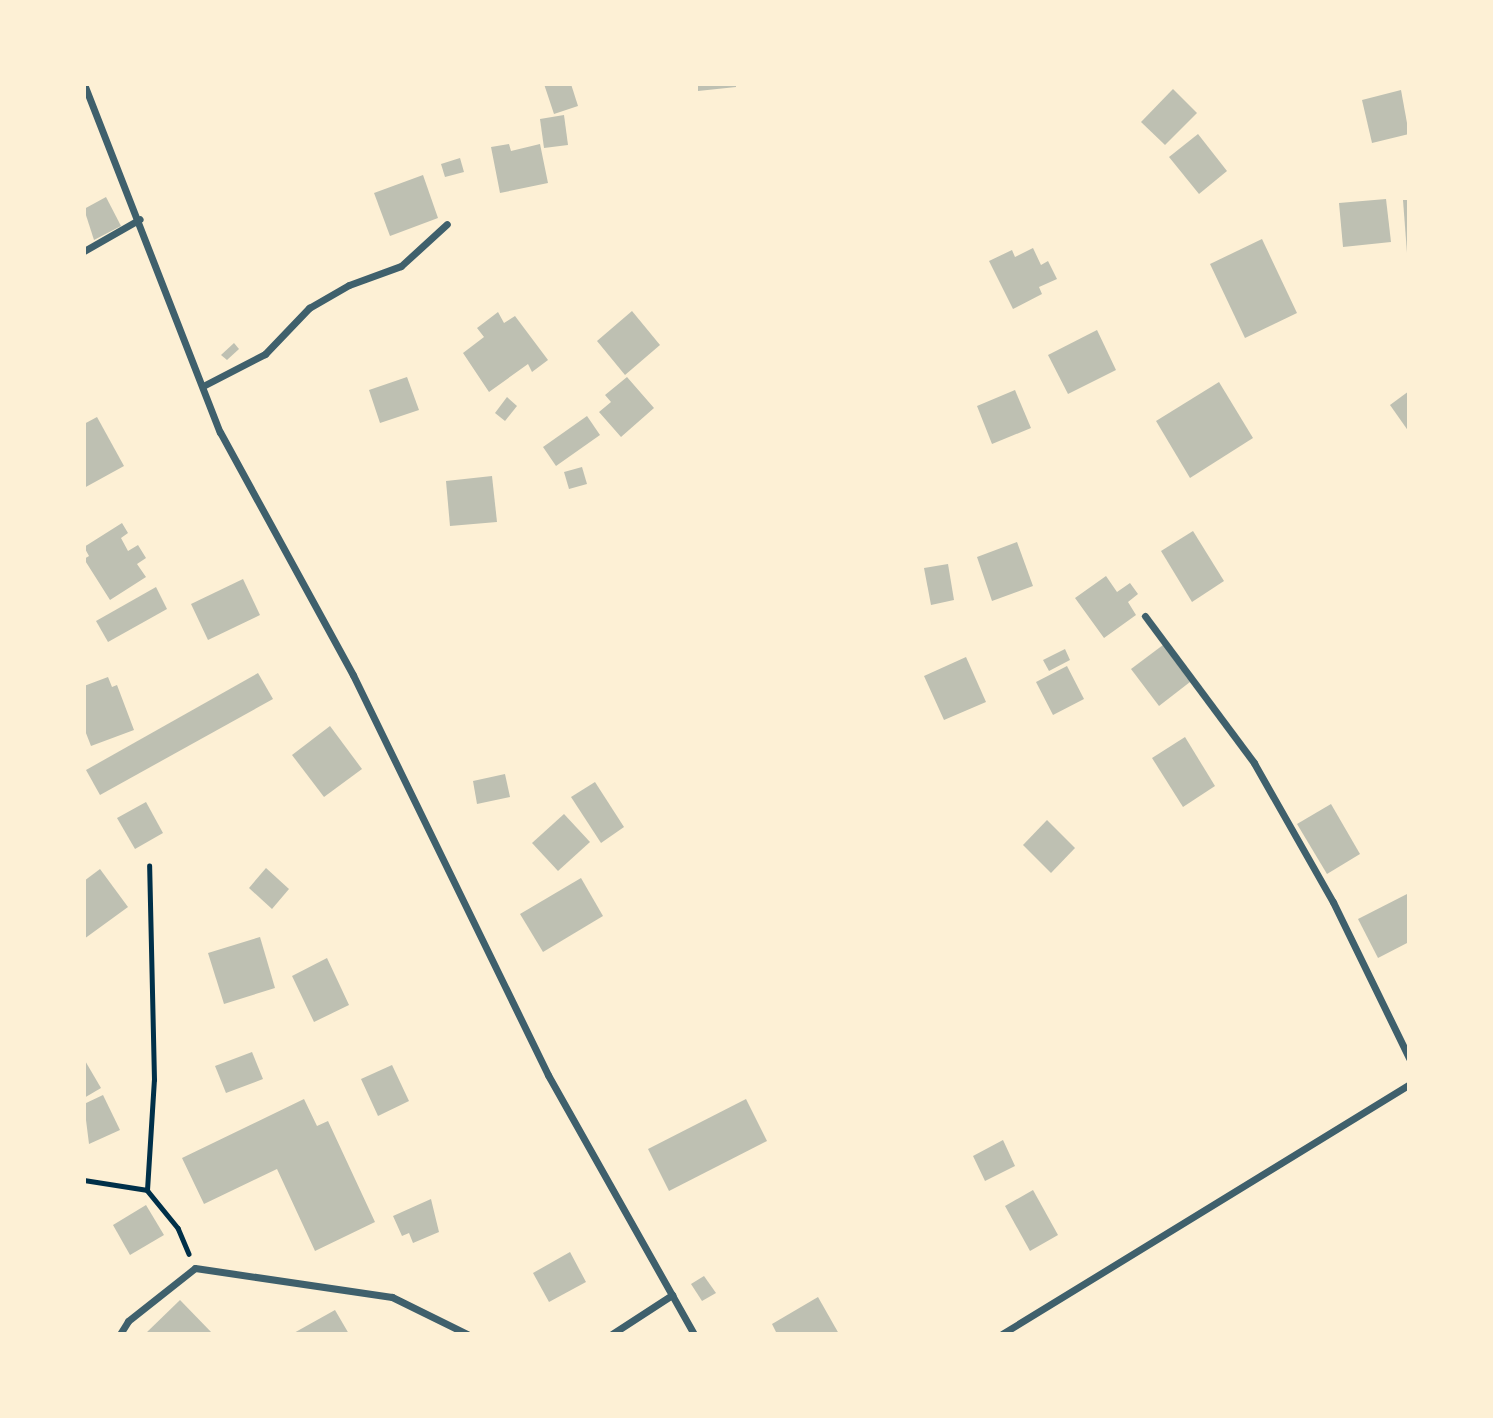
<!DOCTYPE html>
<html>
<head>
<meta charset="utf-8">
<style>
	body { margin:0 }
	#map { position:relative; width:1493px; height:1418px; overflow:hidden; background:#fdf0d5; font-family:Cabin,sans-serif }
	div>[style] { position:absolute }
	.building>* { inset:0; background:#bec0b2 }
	.path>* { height:4.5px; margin:-2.25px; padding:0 2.25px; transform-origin:2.25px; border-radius:2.25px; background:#003049 }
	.minor>* { height:7px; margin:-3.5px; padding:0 3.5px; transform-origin:3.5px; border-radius:3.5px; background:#3f606c }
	span { translate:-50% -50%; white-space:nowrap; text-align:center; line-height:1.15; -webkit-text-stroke:5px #fdf0d5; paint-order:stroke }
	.frame { position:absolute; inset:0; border:86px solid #fdf0d5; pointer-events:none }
</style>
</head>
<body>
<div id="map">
	<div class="building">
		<div style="clip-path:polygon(544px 84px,571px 84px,578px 106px,554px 114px)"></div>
		<div style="clip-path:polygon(698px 84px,736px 84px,736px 87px,698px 91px)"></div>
		<div style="clip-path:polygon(1173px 89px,1197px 113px,1165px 145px,1141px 122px)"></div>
		<div style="clip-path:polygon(1401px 90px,1409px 134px,1372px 143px,1362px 100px)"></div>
		<div style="clip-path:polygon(564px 115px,568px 145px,544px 148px,540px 119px)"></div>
		<div style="clip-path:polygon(1198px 134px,1227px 171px,1199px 194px,1169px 157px)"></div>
		<div style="clip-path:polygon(509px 144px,511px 151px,540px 144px,548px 183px,500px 193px,491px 147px)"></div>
		<div style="clip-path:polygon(460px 158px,464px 172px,445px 177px,441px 164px)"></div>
		<div style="clip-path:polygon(423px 175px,438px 218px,390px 236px,374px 193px)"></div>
		<div style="clip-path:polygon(106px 197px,121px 226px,94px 240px,84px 209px)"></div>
		<div style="clip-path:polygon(1386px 199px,1391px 242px,1343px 247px,1339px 203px)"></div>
		<div style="clip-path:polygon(1403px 200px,1409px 200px,1409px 253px,1407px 253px)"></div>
		<div style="clip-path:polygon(1262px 239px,1297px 313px,1245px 338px,1210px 264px)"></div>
		<div style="clip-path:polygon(1033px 248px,1041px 265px,1048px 261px,1057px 279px,1039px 287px,1042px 294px,1013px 309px,989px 261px,1012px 250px,1015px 257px)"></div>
		<div style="clip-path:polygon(632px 311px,660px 345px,625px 375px,597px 341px)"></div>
		<div style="clip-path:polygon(498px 312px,504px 323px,515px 316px,548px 360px,532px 372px,528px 364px,489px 392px,463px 353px,484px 337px,477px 328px)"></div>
		<div style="clip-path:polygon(1097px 330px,1116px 370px,1068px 394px,1048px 355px)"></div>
		<div style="clip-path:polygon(234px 343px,239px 349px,227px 360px,221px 355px)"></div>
		<div style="clip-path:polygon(407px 377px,419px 410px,380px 423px,369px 390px)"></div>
		<div style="clip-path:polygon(627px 377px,654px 408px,621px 437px,599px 412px,611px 402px,605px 395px)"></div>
		<div style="clip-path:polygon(1219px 382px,1253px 438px,1190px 478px,1156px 421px)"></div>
		<div style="clip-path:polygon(1015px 390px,1031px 428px,992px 444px,977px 406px)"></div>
		<div style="clip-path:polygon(1409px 391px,1409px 432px,1390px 405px)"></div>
		<div style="clip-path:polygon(507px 397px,517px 406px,505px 421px,495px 413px)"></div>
		<div style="clip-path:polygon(587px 416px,600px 435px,556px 466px,543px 447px)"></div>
		<div style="clip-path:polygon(97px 417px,124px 466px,84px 488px,84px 424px)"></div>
		<div style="clip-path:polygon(582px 467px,587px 484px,569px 489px,564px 472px)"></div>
		<div style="clip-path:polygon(492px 476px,497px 522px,450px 526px,446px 481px)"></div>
		<div style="clip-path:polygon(122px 523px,128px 533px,121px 538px,128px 551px,138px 545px,146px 558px,137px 564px,146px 577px,110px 600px,84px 559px,89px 556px,84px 547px)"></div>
		<div style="clip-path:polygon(1193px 531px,1224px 581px,1192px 602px,1161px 551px)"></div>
		<div style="clip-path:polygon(1017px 542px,1033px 586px,992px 601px,977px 557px)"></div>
		<div style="clip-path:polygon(948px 564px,954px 600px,931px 605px,924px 568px)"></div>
		<div style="clip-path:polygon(1106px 576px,1117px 592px,1130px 583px,1138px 594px,1128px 602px,1136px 615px,1104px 638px,1075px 598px)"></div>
		<div style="clip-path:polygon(243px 579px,260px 615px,208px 640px,191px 604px)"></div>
		<div style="clip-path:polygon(156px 587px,167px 609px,108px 642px,96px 621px)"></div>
		<div style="clip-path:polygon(1163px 645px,1190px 682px,1159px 706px,1131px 669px)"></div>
		<div style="clip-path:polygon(1065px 649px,1070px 660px,1049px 671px,1043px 660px)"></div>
		<div style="clip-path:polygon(966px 657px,986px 702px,944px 720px,924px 676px)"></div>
		<div style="clip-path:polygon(1067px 666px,1084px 699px,1053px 715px,1036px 682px)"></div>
		<div style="clip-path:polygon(258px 673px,273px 699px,100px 795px,86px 770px)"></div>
		<div style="clip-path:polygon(108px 677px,112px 687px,117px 685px,134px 730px,91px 746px,84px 728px,84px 686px)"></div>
		<div style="clip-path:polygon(330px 726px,362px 769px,324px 797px,292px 755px)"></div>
		<div style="clip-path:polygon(1185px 737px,1215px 786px,1183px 807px,1152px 758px)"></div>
		<div style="clip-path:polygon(505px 774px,510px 797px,477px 804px,473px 781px)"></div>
		<div style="clip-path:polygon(595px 782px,624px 827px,601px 843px,571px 797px)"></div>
		<div style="clip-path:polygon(146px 802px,163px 833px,135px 849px,117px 818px)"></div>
		<div style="clip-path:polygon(1331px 804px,1360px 854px,1327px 874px,1297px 824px)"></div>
		<div style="clip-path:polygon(564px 814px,590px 842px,558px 871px,532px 843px)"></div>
		<div style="clip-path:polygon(1047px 820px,1075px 848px,1051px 873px,1023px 845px)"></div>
		<div style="clip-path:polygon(266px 868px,289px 889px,272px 909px,249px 888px)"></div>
		<div style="clip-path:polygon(100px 869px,128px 907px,84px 939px,84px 881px)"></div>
		<div style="clip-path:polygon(581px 878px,603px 916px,543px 952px,520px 914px)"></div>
		<div style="clip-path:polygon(1409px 893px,1409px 942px,1378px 958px,1358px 919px)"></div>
		<div style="clip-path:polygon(260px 937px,275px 988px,224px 1004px,208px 953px)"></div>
		<div style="clip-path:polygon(327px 958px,349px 1005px,314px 1022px,292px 976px)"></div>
		<div style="clip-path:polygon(252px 1052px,263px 1079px,226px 1093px,215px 1066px)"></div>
		<div style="clip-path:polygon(84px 1059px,101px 1088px,84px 1098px)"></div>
		<div style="clip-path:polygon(392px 1065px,409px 1101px,378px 1116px,361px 1079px)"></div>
		<div style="clip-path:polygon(103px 1095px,120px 1130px,89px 1144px,84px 1104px)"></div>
		<div style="clip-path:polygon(304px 1099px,317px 1126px,328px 1121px,375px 1222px,315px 1251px,277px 1169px,204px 1204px,182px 1158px)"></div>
		<div style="clip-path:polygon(746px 1099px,767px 1141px,669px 1191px,648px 1149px)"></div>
		<div style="clip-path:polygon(1003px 1140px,1015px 1166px,985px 1181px,973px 1156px)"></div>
		<div style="clip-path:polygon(1033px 1190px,1058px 1235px,1030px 1251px,1005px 1206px)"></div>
		<div style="clip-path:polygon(431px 1199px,439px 1232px,413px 1243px,409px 1233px,402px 1236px,393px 1216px)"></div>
		<div style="clip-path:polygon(146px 1205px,164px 1235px,130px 1255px,113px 1225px)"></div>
		<div style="clip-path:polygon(570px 1252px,586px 1282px,549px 1302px,533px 1273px)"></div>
		<div style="clip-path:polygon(704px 1276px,716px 1293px,702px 1301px,691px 1284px)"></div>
		<div style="clip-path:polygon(818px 1297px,839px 1334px,777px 1334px,772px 1324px)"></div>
		<div style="clip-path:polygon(180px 1300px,213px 1334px,145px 1334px)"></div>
		<div style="clip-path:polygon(335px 1310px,349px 1334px,292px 1334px)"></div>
	</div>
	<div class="path">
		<div style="left:84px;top:1180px;width:64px;rotate:9deg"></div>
		<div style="left:147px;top:1190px;width:49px;rotate:50.8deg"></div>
		<div style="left:178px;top:1228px;width:28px;rotate:67deg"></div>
		<div style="left:147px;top:1190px;width:110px;rotate:-86.4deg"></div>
		<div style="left:154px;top:1080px;width:214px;rotate:-91.3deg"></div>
	</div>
	<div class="minor">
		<div style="left:84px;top:84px;width:374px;rotate:68.7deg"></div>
		<div style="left:220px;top:432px;width:277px;rotate:61.3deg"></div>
		<div style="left:353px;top:675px;width:445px;rotate:64deg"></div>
		<div style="left:548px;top:1075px;width:297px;rotate:60.6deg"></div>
		<div style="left:84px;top:251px;width:64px;rotate:-29.7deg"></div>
		<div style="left:203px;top:386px;width:70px;rotate:-27.3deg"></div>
		<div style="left:265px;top:354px;width:64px;rotate:-46.3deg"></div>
		<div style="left:309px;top:308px;width:46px;rotate:-29.9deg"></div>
		<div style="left:349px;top:285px;width:55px;rotate:-20.1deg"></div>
		<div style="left:401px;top:266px;width:62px;rotate:-42.4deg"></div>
		<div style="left:1145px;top:616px;width:183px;rotate:53.4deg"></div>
		<div style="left:1254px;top:763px;width:160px;rotate:60.4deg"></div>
		<div style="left:1333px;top:902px;width:174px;rotate:64deg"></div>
		<div style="left:120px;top:1334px;width:15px;rotate:-58deg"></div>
		<div style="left:128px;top:1321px;width:85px;rotate:-38.3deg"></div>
		<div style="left:195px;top:1268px;width:199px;rotate:8.4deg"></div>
		<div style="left:392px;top:1297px;width:84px;rotate:26.3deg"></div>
		<div style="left:612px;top:1334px;width:72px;rotate:-33deg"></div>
		<div style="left:1002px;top:1334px;width:477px;rotate:-31.5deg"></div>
	</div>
	<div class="frame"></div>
</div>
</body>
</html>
